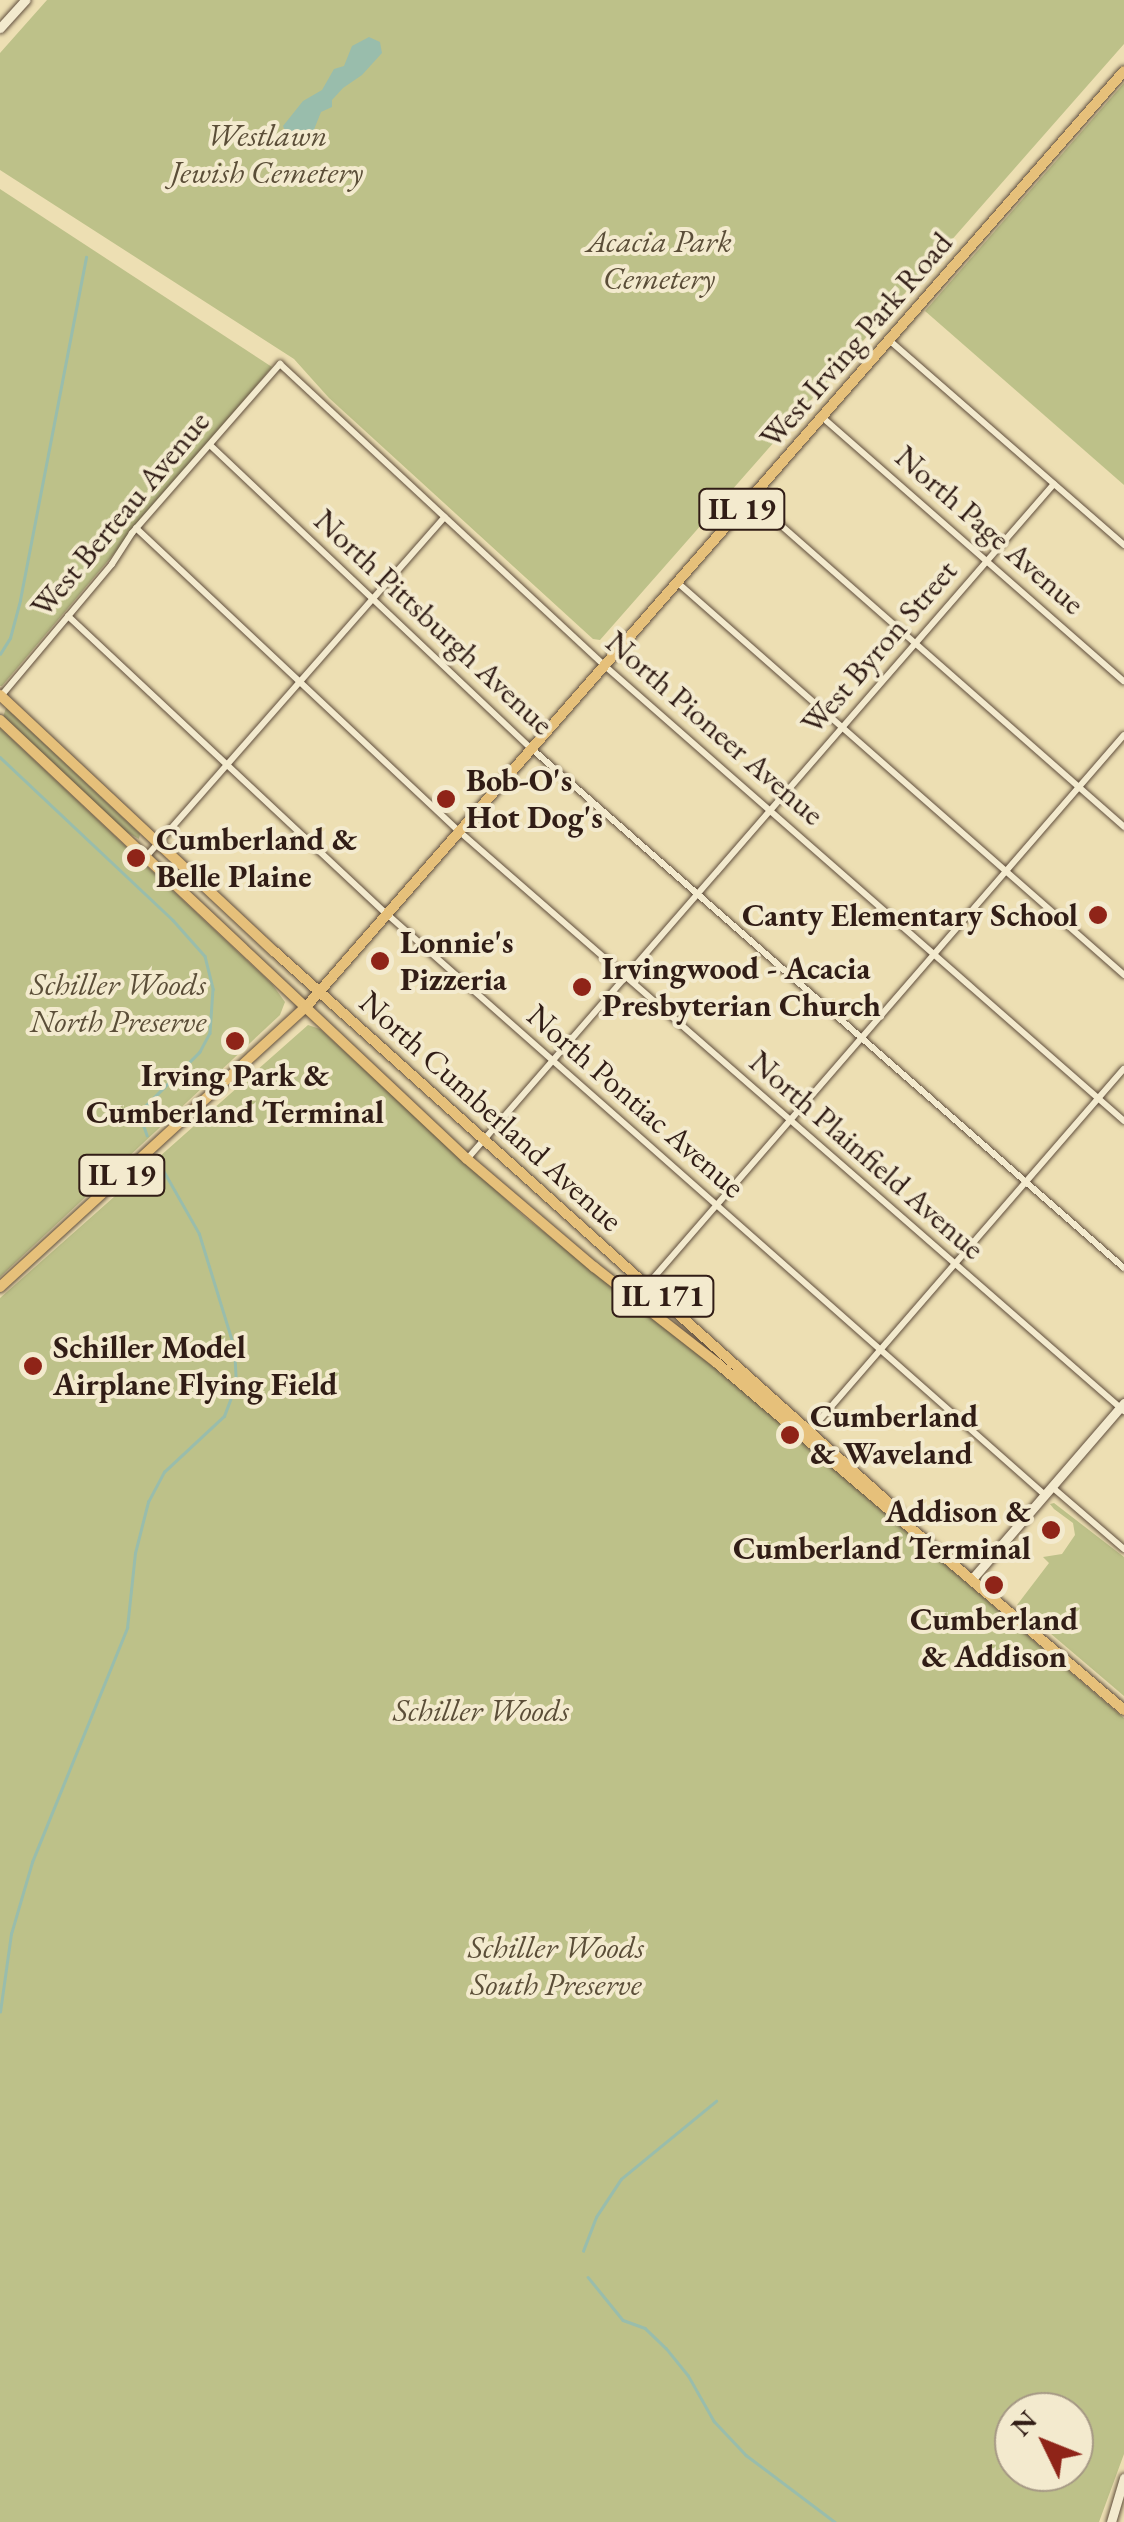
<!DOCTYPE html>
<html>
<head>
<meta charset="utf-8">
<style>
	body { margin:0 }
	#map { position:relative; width:1124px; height:2522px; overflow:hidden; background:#eddfb3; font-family:"EB Garamond",serif }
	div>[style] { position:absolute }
	.green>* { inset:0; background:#bdc189 }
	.water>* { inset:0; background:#99bdac }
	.stream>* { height:2.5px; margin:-1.25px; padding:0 1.25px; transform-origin:1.25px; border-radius:1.25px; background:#99bdac }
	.roads { filter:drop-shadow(0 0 2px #604e3d) drop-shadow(0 0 2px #604e3d) }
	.street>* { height:6px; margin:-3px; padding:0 3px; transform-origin:3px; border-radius:3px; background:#f3eace }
	.secondary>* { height:9px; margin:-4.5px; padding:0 4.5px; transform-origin:4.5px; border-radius:4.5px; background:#f3eace }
	.primary>* { height:10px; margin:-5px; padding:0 5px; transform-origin:5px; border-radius:5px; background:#e6c07a }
	.dots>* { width:28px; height:28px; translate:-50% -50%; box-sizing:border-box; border:5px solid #f3eace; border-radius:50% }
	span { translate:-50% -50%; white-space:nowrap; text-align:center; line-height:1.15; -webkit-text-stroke:8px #f3eace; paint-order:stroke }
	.shield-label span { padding:2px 8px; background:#f3eace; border:2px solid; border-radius:8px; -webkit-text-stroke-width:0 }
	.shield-label { font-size:30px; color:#311d16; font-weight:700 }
	.park-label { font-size:32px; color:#5b4e38; font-style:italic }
	.street-label { font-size:32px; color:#311d16 }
	.poi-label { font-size:32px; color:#311d16; font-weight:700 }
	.left { translate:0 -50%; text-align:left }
	.right { translate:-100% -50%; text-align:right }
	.north { position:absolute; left:994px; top:2392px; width:100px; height:100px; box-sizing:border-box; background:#f3eace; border:2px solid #a59884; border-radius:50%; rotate:313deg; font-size:28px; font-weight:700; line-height:40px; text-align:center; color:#311d16 }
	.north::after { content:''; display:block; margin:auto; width:35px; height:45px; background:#8f2418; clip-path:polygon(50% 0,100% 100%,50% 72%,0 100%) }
</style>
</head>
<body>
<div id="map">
	<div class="green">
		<div style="clip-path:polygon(47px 0,1124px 0,1124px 44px,600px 640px,593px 639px,329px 398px,294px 359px,0 170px,0 53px)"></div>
		<div style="clip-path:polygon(1124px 83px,1124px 485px,925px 311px)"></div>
		<div style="clip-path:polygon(0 189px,272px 367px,2px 686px,0 686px)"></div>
		<div style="clip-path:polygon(6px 708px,140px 834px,139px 839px,123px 830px,3px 717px)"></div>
		<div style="clip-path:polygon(0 728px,272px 984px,285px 1002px,280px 1015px,0 1277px)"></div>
		<div style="clip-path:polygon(evenodd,308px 1025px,320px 1029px,526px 1218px,682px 1339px,1124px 1718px,1124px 2454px,1099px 2522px,0 2522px,0 1298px,308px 1025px,1014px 2412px,1074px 2412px,1074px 2472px,1014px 2472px,1014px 2412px)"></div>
		<div style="clip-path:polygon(1054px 1503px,1124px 1557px,1124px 1696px,1017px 1605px,1049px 1563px,1043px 1557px,1062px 1554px,1075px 1535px,1073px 1523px,1054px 1509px,1050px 1504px)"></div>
	</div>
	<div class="water">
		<div style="clip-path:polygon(369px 37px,380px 42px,382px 53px,362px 75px,343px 88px,332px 100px,332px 107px,321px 112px,313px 132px,297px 140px,288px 137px,283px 126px,303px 101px,322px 90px,334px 69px,344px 66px,352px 46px)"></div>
	</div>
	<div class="stream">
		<div style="left:0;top:654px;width:19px;rotate:-58deg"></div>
		<div style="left:10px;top:638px;width:39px;rotate:-75deg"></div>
		<div style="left:20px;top:600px;width:349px;rotate:-79.1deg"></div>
		<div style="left:0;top:757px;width:238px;rotate:43.3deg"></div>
		<div style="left:173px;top:920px;width:48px;rotate:48.4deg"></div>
		<div style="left:205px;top:956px;width:34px;rotate:76deg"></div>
		<div style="left:213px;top:989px;width:44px;rotate:93.9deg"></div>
		<div style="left:210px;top:1033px;width:21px;rotate:118deg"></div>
		<div style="left:200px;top:1052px;width:76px;rotate:135deg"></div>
		<div style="left:146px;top:1106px;width:18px;rotate:99deg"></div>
		<div style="left:143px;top:1124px;width:12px;rotate:70deg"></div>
		<div style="left:0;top:2012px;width:79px;rotate:-82deg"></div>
		<div style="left:11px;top:1934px;width:75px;rotate:-73.7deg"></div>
		<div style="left:32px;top:1862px;width:253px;rotate:-67.9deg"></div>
		<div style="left:127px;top:1628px;width:75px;rotate:-83.9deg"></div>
		<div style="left:135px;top:1553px;width:53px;rotate:-75.7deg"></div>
		<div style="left:148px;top:1502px;width:34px;rotate:-62deg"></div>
		<div style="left:164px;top:1472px;width:82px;rotate:-43deg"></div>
		<div style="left:224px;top:1416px;width:33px;rotate:-69deg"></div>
		<div style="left:236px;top:1385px;width:37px;rotate:-93deg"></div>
		<div style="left:234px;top:1348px;width:119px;rotate:-107.1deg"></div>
		<div style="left:199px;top:1234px;width:85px;rotate:-119.6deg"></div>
		<div style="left:583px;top:2251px;width:36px;rotate:-69deg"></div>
		<div style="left:596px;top:2217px;width:45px;rotate:-56.7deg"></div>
		<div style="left:621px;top:2179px;width:123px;rotate:-39.4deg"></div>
		<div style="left:588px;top:2277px;width:55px;rotate:50.9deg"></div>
		<div style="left:623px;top:2320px;width:23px;rotate:20deg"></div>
		<div style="left:645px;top:2328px;width:29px;rotate:44deg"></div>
		<div style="left:666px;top:2348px;width:35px;rotate:51deg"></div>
		<div style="left:688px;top:2375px;width:53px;rotate:60.5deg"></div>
		<div style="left:714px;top:2421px;width:47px;rotate:46.7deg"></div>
		<div style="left:746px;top:2455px;width:111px;rotate:37deg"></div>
	</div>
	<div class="roads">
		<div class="street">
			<div style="left:889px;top:340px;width:312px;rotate:41.1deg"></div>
			<div style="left:822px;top:417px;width:401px;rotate:41.2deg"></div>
			<div style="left:210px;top:445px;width:443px;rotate:43.4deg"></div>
			<div style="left:532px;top:749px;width:787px;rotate:41.24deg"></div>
			<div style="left:751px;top:499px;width:497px;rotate:41.3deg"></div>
			<div style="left:136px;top:528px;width:444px;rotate:43.2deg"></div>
			<div style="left:460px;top:832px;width:881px;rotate:41.09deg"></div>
			<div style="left:678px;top:583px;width:594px;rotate:41.31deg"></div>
			<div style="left:68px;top:616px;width:438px;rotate:43.1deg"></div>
			<div style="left:388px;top:915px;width:876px;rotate:41.44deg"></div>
			<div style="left:1px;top:696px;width:172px;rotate:-49.9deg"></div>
			<div style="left:112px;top:564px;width:37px;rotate:-57deg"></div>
			<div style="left:132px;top:533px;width:225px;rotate:-48.8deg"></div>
			<div style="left:280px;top:364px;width:444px;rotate:42.9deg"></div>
			<div style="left:605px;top:666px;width:690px;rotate:41.24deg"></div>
			<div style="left:145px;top:858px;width:454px;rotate:-48.7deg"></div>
			<div style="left:468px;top:1158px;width:893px;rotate:-49deg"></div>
			<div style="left:636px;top:1298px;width:745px;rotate:-49.08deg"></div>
			<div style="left:810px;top:1431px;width:479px;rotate:-49.1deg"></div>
			<div style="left:1052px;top:1487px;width:95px;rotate:40.7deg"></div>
		</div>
		<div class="secondary">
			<div style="left:0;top:28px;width:38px;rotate:-48deg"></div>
			<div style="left:972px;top:1579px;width:233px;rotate:-49.2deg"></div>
			<div style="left:1111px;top:2522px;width:46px;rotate:-73.5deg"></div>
		</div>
		<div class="primary">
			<div style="left:0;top:695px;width:376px;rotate:43.1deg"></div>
			<div style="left:275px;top:952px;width:838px;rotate:41.91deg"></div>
			<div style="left:0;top:720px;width:641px;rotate:43.23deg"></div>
			<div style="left:467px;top:1159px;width:167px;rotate:40.4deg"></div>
			<div style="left:594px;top:1267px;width:156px;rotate:38deg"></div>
			<div style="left:717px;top:1363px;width:535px;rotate:40.45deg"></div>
			<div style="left:0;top:1287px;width:413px;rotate:-42.5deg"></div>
			<div style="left:305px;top:1008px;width:1244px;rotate:-48.84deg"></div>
		</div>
	</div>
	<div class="dots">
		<div style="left:446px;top:799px;background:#8f2418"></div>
		<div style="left:136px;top:858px;background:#8f2418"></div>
		<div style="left:1098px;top:915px;background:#8f2418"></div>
		<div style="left:380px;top:961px;background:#8f2418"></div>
		<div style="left:582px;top:987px;background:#8f2418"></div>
		<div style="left:235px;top:1041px;background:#8f2418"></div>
		<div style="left:33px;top:1366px;background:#8f2418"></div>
		<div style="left:790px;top:1435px;background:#8f2418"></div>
		<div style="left:1051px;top:1530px;background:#8f2418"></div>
		<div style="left:994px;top:1585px;background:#8f2418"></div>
	</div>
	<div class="shield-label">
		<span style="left:742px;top:509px">IL 19</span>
		<span style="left:122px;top:1175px">IL 19</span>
		<span style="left:663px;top:1296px">IL 171</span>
	</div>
	<div class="park-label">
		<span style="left:267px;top:154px">Westlawn<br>Jewish Cemetery</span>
		<span style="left:659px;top:260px">Acacia Park<br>Cemetery</span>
		<span style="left:118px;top:1003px">Schiller Woods<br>North Preserve</span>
		<span style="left:481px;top:1710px">Schiller Woods</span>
		<span style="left:556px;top:1966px">Schiller Woods<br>South Preserve</span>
	</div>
	<div class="street-label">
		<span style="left:856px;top:340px;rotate:-49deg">West Irving Park Road</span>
		<span style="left:120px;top:514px;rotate:-50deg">West Berteau Avenue</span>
		<span style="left:990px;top:530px;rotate:41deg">North Page Avenue</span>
		<span style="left:434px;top:622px;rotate:43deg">North Pittsburgh Avenue</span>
		<span style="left:879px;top:647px;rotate:-49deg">West Byron Street</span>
		<span style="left:715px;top:728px;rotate:41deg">North Pioneer Avenue</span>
		<span style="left:636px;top:1101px;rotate:41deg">North Pontiac Avenue</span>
		<span style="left:491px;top:1111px;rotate:42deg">North Cumberland Avenue</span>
		<span style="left:867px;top:1155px;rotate:41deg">North Plainfield Avenue</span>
	</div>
	<div class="poi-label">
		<span class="left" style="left:466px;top:799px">Bob-O's<br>Hot Dog's</span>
		<span class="left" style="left:156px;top:858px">Cumberland &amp;<br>Belle Plaine</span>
		<span class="right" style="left:1078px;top:915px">Canty Elementary School</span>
		<span class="left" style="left:400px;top:961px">Lonnie's<br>Pizzeria</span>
		<span class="left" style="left:602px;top:987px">Irvingwood - Acacia<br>Presbyterian Church</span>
		<span style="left:235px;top:1094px">Irving Park &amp;<br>Cumberland Terminal</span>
		<span class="left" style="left:53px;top:1366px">Schiller Model<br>Airplane Flying Field</span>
		<span class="left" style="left:810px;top:1435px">Cumberland<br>&amp; Waveland</span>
		<span class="right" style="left:1031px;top:1530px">Addison &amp;<br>Cumberland Terminal</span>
		<span style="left:994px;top:1638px">Cumberland<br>&amp; Addison</span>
	</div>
	<div class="north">N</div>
</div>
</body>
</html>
